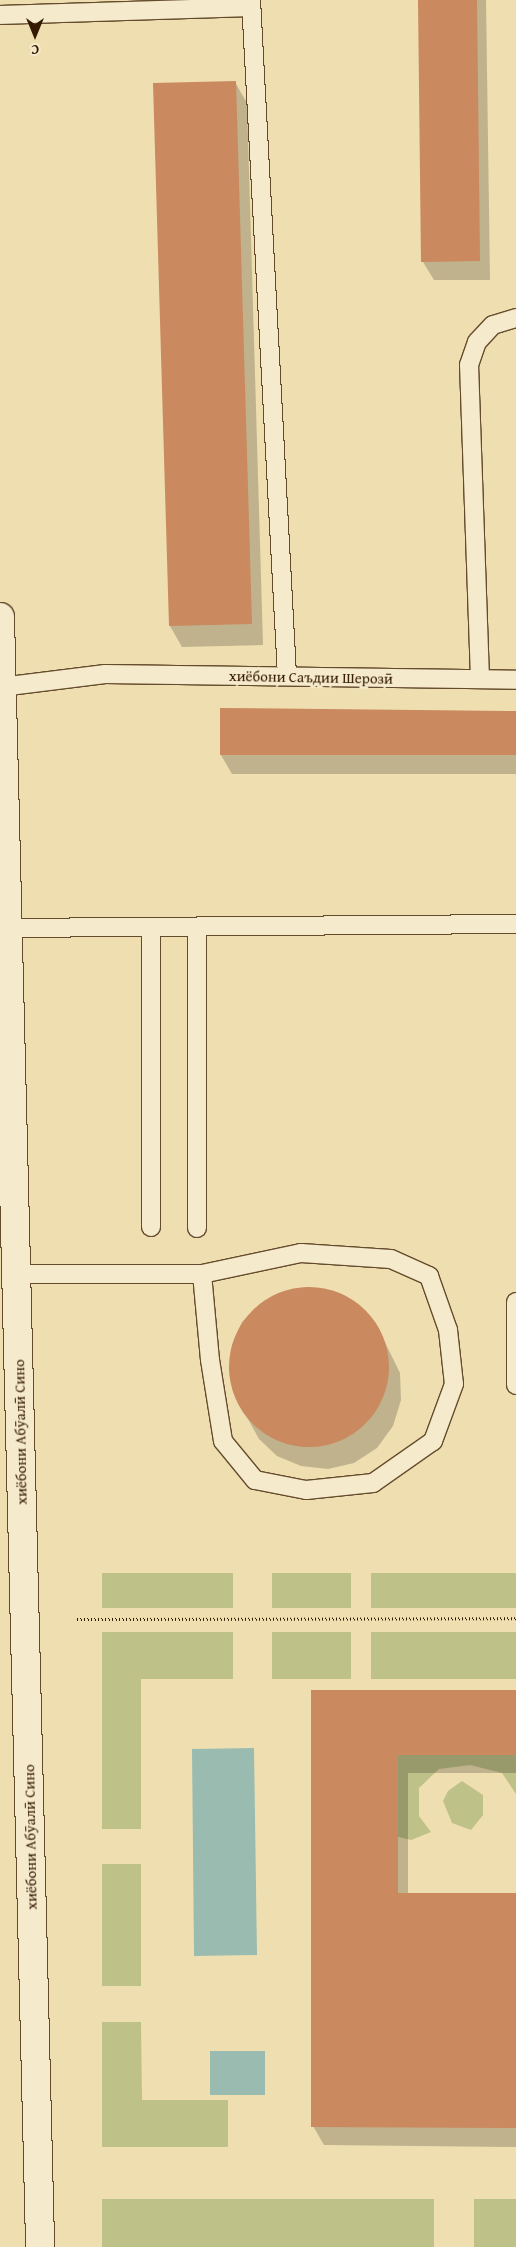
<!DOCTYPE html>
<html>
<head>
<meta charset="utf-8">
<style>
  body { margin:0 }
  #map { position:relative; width:516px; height:2247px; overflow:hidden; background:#efdfb0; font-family:"Gentium Book Plus",serif }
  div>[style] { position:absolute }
  .green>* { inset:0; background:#bec188 }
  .water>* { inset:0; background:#9abcb0 }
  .shadow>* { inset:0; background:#0003 }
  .building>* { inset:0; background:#ca895f }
  .round { border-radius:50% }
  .path>* { height:3px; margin-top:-1.5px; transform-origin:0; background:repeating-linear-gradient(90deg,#351a00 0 1px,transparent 0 3.5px) }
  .roads { filter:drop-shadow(1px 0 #644b2c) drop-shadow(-1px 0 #644b2c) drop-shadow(0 1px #644b2c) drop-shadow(0 -1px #644b2c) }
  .lane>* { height:18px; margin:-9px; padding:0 9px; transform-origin:9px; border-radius:9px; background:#f5eacc }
  .secondary>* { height:28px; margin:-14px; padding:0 14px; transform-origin:14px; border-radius:14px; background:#f5eacc }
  span { translate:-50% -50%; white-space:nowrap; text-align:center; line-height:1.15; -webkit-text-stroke:5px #f5eacc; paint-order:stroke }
  .street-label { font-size:15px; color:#351a00 }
  .north { position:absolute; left:10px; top:10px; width:50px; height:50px; -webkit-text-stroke:4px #f5eacc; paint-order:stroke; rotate:180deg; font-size:14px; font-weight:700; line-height:20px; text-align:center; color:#351a00 }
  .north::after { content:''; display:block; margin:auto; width:18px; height:22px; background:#351a00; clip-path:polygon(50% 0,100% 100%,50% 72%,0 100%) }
</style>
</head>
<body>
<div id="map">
  <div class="green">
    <i style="clip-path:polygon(102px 1573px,233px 1573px,233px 1608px,102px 1608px)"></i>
    <i style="clip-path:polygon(272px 1573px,351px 1573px,351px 1608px,272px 1608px)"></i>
    <i style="clip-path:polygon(371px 1573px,516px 1573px,516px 1608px,371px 1608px)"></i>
    <i style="clip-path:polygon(102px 1632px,233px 1632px,233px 1679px,141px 1679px,141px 1829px,102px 1829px)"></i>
    <i style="clip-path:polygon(272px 1632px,351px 1632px,351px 1679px,272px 1679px)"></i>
    <i style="clip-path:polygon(371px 1632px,516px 1632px,516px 1679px,371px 1679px)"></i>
    <i style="clip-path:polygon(395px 1753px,516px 1753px,516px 1794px,502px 1773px,470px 1765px,439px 1769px,419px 1788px,419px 1816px,431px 1832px,411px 1840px,395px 1836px)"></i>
    <i style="clip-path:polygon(462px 1781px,483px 1795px,483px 1815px,471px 1830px,452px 1823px,443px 1801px,448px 1791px)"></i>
    <i style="clip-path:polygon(102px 1864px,141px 1864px,141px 1986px,102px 1986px)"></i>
    <i style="clip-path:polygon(102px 2022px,141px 2022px,142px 2100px,228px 2100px,228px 2147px,102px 2147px)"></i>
    <i style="clip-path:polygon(102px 2199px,434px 2199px,434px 2247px,102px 2247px)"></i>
    <i style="clip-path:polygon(474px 2199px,516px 2199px,516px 2247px,474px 2247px)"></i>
  </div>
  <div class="water">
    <i style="clip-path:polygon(254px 1748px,257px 1955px,194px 1956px,192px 1749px)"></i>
    <i style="clip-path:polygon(210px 2051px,265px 2051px,265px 2095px,210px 2095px)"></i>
  </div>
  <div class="shadow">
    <i style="clip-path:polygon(420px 0,486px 0,490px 280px,434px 280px,423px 262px)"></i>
    <i style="clip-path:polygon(235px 82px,247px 103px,263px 645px,182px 647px,170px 626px)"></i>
    <i style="clip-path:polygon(221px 710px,516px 712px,516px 774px,232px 774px,221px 755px)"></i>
    <i style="clip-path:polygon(307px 1287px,334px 1291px,358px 1304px,376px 1324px,400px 1373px,401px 1400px,393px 1426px,377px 1448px,354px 1463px,328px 1469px,301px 1466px,277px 1456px,259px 1439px,234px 1394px,229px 1370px,232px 1345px,242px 1322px,260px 1304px,282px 1292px)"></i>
    <i style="clip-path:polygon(313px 1691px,516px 1691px,516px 1773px,408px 1773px,408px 1894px,516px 1894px,516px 2147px,324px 2145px,313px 2126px)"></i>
  </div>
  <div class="building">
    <i style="clip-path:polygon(418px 0,477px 0,480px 261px,421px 262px)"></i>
    <i style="clip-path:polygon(236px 81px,252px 624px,169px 626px,153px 83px)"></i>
    <i style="clip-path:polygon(220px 708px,516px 711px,516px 755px,220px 755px)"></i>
    <i class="round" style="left:229px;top:1287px;width:160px;height:160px"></i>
    <i style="clip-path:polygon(311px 1690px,516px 1690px,516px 1755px,398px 1755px,398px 1893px,516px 1893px,516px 2128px,311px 2127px)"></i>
  </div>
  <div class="path">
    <i style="left:77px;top:1619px;width:439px;rotate:-0.1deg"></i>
  </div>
  <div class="roads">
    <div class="lane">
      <i style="left:251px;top:0;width:677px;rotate:86.95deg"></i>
      <i style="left:0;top:15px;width:251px;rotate:-1.8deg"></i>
      <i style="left:480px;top:679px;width:314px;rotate:-92deg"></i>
      <i style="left:469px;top:365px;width:24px;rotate:-71deg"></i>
      <i style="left:477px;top:342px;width:23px;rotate:-47deg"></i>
      <i style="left:493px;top:325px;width:24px;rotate:-17deg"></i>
      <i style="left:1px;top:687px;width:105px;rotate:-7.1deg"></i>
      <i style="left:105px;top:674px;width:411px;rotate:0.8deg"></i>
      <i style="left:151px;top:927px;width:300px;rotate:90deg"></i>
      <i style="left:7px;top:928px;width:509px;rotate:-0.45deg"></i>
      <i style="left:197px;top:1228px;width:301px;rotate:-90deg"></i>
      <i style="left:16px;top:1274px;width:186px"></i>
      <i style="left:202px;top:1274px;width:101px;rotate:-12deg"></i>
      <i style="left:301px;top:1253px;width:90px;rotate:3.8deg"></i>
      <i style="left:391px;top:1259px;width:42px;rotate:24.1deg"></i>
      <i style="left:429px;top:1276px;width:57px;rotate:70.6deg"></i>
      <i style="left:448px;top:1330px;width:54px;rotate:83.7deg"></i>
      <i style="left:454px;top:1384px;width:61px;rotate:110.2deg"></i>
      <i style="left:433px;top:1441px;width:73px;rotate:145deg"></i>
      <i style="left:373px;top:1483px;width:67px;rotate:174deg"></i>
      <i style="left:306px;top:1490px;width:52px;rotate:-168.9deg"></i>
      <i style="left:255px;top:1480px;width:50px;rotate:-129.4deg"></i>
      <i style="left:223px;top:1441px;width:82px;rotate:-99.1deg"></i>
      <i style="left:210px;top:1360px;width:86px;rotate:-95.3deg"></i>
      <i style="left:516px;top:1302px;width:83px;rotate:90deg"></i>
    </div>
    <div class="secondary">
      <i style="left:0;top:617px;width:1630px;rotate:88.59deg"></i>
    </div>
  </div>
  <div class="street-label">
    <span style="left:311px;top:677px;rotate:1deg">хиёбони Саъдии Шерозӣ</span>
    <span style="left:20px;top:1432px;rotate:-91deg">хиёбони Абӯалӣ Сино</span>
    <span style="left:30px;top:1837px;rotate:-91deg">хиёбони Абӯалӣ Сино</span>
  </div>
  <div class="north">С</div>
</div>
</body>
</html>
